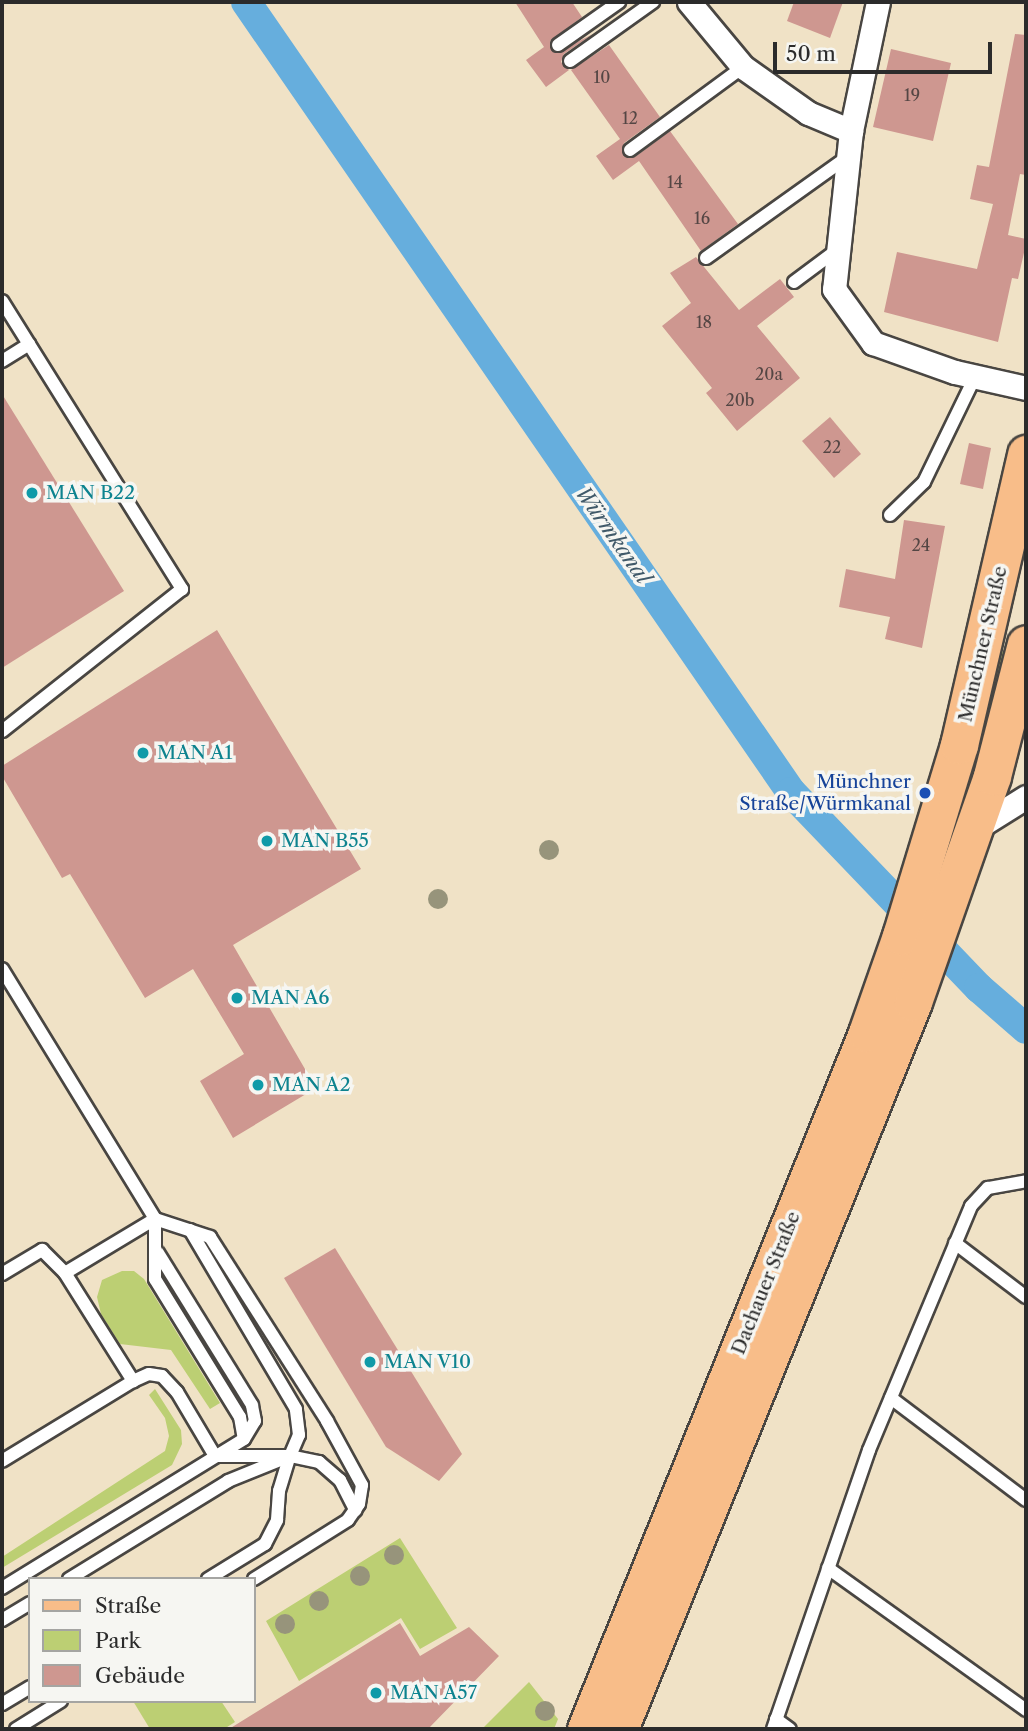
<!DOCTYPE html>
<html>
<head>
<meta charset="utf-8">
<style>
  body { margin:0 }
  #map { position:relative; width:1028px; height:1731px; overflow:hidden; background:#f0e2c6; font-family:"Libre Caslon Text",serif }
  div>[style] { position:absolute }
  .green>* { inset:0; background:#bccf73 }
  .canal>* { height:30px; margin:-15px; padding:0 15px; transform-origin:15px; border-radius:15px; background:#66aedd }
  .building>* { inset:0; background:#ce9790 }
  .roads { filter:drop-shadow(2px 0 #494642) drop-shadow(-2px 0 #494642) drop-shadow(0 2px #494642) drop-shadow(0 -2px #494642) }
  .lane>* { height:12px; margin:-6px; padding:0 6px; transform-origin:6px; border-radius:6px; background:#fff }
  .street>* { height:23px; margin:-11.5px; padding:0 11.5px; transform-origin:11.5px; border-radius:11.5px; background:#fff }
  .primary>* { height:37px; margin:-18.5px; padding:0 18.5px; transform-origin:18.5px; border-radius:18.5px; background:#f8bd89 }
  .trees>* { width:20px; height:20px; margin:-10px; border-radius:50%; background:#97947b }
  .dots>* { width:19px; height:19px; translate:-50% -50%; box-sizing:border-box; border:4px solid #f6f6f2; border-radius:50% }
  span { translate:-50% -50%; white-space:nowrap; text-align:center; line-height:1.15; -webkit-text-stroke:7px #f6f6f2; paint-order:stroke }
  .number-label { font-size:16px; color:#544644 }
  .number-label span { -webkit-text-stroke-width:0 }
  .culture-label { font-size:19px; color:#0d838f }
  .left { translate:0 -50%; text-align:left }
  .street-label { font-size:19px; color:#2b2b2b }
  .transit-label { font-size:19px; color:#164399 }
  .right { translate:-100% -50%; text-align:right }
  .water-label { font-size:21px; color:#405969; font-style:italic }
  .frame { position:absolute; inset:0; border:4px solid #2b2b2b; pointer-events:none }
  .legend { position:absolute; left:28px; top:1577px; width:228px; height:126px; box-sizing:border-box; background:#f6f6f2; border:2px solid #a5a5a2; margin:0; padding:9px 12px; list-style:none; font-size:21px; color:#2b2b2b }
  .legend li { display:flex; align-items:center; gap:14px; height:35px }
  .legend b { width:35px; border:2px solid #a5a5a2 }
  .scale { position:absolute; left:773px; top:42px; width:219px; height:32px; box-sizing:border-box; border:4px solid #2b2b2b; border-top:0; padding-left:9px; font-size:21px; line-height:24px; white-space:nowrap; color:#2b2b2b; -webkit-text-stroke:5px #f6f6f2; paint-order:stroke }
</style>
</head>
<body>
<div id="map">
  <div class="green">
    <i style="clip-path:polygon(1006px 651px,995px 701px,988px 693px,997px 653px)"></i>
    <i style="clip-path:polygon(122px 1271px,134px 1271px,144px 1279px,220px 1403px,210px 1409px,171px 1350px,120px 1344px,101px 1314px,97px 1297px,102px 1280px)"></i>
    <i style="clip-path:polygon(155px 1389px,181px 1430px,182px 1444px,172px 1465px,2px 1568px,2px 1557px,165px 1451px,169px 1436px,165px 1418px,149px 1395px)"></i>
    <i style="clip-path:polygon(400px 1538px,457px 1628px,420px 1649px,401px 1618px,299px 1681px,266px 1621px)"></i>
    <i style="clip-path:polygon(529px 1682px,558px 1719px,554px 1729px,482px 1729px)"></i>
    <i style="clip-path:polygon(133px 1701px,221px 1701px,235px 1722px,224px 1729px,150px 1729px)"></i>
  </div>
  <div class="canal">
    <i style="left:246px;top:2px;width:960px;rotate:55.4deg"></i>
    <i style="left:791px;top:792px;width:272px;rotate:46.2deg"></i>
    <i style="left:979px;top:988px;width:62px;rotate:41.1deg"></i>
  </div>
  <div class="building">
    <i style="clip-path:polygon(515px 2px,572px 2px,582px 17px,550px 41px,555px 53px,593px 34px,564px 54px,561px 62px,569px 70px,546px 87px,526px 60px,544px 47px)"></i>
    <i style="clip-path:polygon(794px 2px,843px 2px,830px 38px,787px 21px)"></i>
    <i style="clip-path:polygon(1015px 34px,1026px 35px,1026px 175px,1020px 174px,1008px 235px,1026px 239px,1026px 244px,1018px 279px,1012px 278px,998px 342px,884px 312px,897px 252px,977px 269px,993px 204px,970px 199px,977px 165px,989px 167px)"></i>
    <i style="clip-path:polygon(609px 45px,660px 117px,624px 143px,623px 155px,635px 157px,670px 131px,738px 224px,701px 251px,639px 161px,613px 180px,596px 156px,620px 139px,571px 70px)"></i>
    <i style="clip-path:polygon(891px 49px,951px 63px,933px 141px,873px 127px)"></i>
    <i style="clip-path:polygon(696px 257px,739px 310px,780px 279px,794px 297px,757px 326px,800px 378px,737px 431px,706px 393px,712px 388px,662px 326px,691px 303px,670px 273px)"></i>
    <i style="clip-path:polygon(2px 394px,124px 591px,2px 668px)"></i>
    <i style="clip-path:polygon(830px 417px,861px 454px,834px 478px,802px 441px)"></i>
    <i style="clip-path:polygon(969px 443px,991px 448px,983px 489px,960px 484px)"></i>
    <i style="clip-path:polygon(904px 520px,945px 526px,922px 648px,885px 639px,890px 617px,839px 607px,846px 569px,895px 579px)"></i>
    <i style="clip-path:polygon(217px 630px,361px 869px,233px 945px,316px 1088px,233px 1138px,200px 1081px,244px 1054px,193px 969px,145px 998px,70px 874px,62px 878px,2px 776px,2px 766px)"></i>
    <i style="clip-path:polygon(335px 1248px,462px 1454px,439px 1481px,386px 1447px,284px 1278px)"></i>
    <i style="clip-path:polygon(400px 1623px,420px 1656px,469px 1627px,499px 1656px,428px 1729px,229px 1729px)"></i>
  </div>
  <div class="roads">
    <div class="lane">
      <i style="left:558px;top:45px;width:75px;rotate:-35.2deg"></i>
      <i style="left:570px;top:61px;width:102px;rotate:-35.4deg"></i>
      <i style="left:630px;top:150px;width:140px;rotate:-36.3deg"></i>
      <i style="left:706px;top:258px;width:171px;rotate:-35.5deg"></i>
      <i style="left:794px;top:282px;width:54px;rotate:-36.7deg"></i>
      <i style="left:2px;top:301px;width:340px;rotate:58deg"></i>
      <i style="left:182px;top:589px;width:229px;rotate:141.7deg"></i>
      <i style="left:2px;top:361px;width:32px;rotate:-32deg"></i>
      <i style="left:890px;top:515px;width:47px;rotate:-44.1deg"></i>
      <i style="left:924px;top:482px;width:117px;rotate:-64.1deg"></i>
      <i style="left:2px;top:969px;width:293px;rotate:58.5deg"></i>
      <i style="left:155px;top:1219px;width:60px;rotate:90deg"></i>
      <i style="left:155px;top:1279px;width:162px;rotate:58.4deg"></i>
      <i style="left:240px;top:1417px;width:22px;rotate:80deg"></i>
      <i style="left:955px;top:1243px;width:89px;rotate:37.3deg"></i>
      <i style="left:65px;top:1273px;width:105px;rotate:-31deg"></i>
      <i style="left:155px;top:1219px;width:58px;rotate:18.1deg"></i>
      <i style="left:210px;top:1237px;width:218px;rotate:57.5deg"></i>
      <i style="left:327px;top:1421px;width:73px;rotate:61.3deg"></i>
      <i style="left:362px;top:1485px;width:19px;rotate:99deg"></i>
      <i style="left:359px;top:1504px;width:19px;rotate:125deg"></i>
      <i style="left:348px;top:1520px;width:111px;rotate:147.9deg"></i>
      <i style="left:2px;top:1274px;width:47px;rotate:-31deg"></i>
      <i style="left:42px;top:1250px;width:33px;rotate:45deg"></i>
      <i style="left:65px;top:1273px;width:128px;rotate:57.8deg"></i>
      <i style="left:133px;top:1381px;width:153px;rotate:148.6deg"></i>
      <i style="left:133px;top:1381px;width:17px;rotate:-24deg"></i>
      <i style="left:149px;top:1374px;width:13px;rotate:9deg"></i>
      <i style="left:162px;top:1376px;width:22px;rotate:47deg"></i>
      <i style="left:177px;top:1392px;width:74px;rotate:59.3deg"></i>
      <i style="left:215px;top:1456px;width:75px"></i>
      <i style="left:290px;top:1456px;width:30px;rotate:12deg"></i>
      <i style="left:319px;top:1462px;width:28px;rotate:41deg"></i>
      <i style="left:340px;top:1480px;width:34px;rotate:63deg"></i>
      <i style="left:891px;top:1398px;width:169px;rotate:37.1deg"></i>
      <i style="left:828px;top:1568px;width:244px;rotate:35.6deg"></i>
      <i style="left:69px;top:1579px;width:187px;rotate:-31.6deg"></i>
      <i style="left:228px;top:1481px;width:67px;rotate:-22deg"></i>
      <i style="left:290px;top:1456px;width:23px;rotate:-67deg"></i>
      <i style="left:299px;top:1435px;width:26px;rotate:-97deg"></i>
      <i style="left:296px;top:1409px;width:208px;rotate:-120.6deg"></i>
      <i style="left:208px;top:1579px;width:67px;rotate:-31.6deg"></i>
      <i style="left:265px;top:1544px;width:27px;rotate:-63deg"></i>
      <i style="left:277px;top:1520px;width:29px;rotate:-86deg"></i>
      <i style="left:279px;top:1491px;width:37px;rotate:-73deg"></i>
      <i style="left:2px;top:1588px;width:284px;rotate:-31.6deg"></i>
      <i style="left:244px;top:1439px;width:21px;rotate:-59deg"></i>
      <i style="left:255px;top:1421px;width:16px;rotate:-101deg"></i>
      <i style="left:252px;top:1405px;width:179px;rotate:-121.7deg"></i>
      <i style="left:2px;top:1620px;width:33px;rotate:-31deg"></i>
      <i style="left:2px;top:1704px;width:33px;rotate:-31deg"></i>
      <i style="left:776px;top:1719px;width:17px;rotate:36deg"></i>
      <i style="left:16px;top:1729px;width:53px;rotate:-31.9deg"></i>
      <i style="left:773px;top:1729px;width:295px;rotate:-71deg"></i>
      <i style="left:869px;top:1450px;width:264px;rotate:-67.3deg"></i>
      <i style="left:971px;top:1206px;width:25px;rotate:-47deg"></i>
      <i style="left:988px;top:1188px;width:39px;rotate:-10deg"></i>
    </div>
    <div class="street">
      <i style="left:689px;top:2px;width:85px;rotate:50.3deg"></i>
      <i style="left:743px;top:67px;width:80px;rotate:35.3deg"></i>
      <i style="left:808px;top:113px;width:47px;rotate:22.7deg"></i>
      <i style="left:851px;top:131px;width:132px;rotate:-78.2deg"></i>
      <i style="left:851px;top:131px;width:159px;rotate:96.1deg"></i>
      <i style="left:834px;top:289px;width:67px;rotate:54.2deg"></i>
      <i style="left:873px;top:343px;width:87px;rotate:19.5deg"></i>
      <i style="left:955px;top:372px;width:73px;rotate:12.7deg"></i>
      <i style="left:975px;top:829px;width:60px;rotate:-32.1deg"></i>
    </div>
    <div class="primary">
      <i style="left:586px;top:1729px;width:751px;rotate:-68.01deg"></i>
      <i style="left:867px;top:1033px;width:103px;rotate:-70.7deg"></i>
      <i style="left:901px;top:936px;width:200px;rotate:-73.1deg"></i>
      <i style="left:959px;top:745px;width:299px;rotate:-77deg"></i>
      <i style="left:619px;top:1729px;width:784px;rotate:-67.98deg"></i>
      <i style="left:913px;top:1002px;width:239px;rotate:-70.7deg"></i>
      <i style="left:992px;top:776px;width:136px;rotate:-75.6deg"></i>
    </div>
  </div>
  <div class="trees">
    <i style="left:549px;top:850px"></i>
    <i style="left:438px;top:899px"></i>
    <i style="left:394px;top:1555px"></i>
    <i style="left:360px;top:1576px"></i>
    <i style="left:319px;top:1601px"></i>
    <i style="left:285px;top:1624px"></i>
    <i style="left:545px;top:1711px"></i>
  </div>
  <div class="dots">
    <i style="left:32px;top:493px;background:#0f9aa8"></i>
    <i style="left:143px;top:753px;background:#0f9aa8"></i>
    <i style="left:925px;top:793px;background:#1a4fb4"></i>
    <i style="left:267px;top:841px;background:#0f9aa8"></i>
    <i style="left:237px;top:998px;background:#0f9aa8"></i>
    <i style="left:258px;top:1085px;background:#0f9aa8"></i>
    <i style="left:370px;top:1362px;background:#0f9aa8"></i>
    <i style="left:376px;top:1693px;background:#0f9aa8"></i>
  </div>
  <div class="number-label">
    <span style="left:602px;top:77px">10</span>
    <span style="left:912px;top:95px">19</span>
    <span style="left:630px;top:118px">12</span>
    <span style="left:675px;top:182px">14</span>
    <span style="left:702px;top:218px">16</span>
    <span style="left:704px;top:322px">18</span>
    <span style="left:769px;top:374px">20a</span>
    <span style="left:740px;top:400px">20b</span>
    <span style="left:832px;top:447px">22</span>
    <span style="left:921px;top:545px">24</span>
  </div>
  <div class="culture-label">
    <span class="left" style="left:46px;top:493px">MAN B22</span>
    <span class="left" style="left:157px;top:753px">MAN A1</span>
    <span class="left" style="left:281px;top:841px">MAN B55</span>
    <span class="left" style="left:251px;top:998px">MAN A6</span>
    <span class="left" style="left:272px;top:1085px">MAN A2</span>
    <span class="left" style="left:384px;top:1362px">MAN V10</span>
    <span class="left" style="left:390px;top:1693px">MAN A57</span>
  </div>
  <div class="street-label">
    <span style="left:983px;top:644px;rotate:-77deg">Münchner Straße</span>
    <span style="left:766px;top:1283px;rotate:-68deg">Dachauer Straße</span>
  </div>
  <div class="transit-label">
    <span class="right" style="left:911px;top:793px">Münchner<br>Straße/Würmkanal</span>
  </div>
  <div class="water-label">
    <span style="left:613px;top:535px;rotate:55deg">Würmkanal</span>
  </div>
  <div class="frame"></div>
  <ul class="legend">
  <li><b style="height:9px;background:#f8bd89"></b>Straße</li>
  <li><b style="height:19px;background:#bccf73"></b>Park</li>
  <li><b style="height:19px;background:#ce9790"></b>Gebäude</li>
  </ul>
  <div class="scale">50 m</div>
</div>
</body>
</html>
